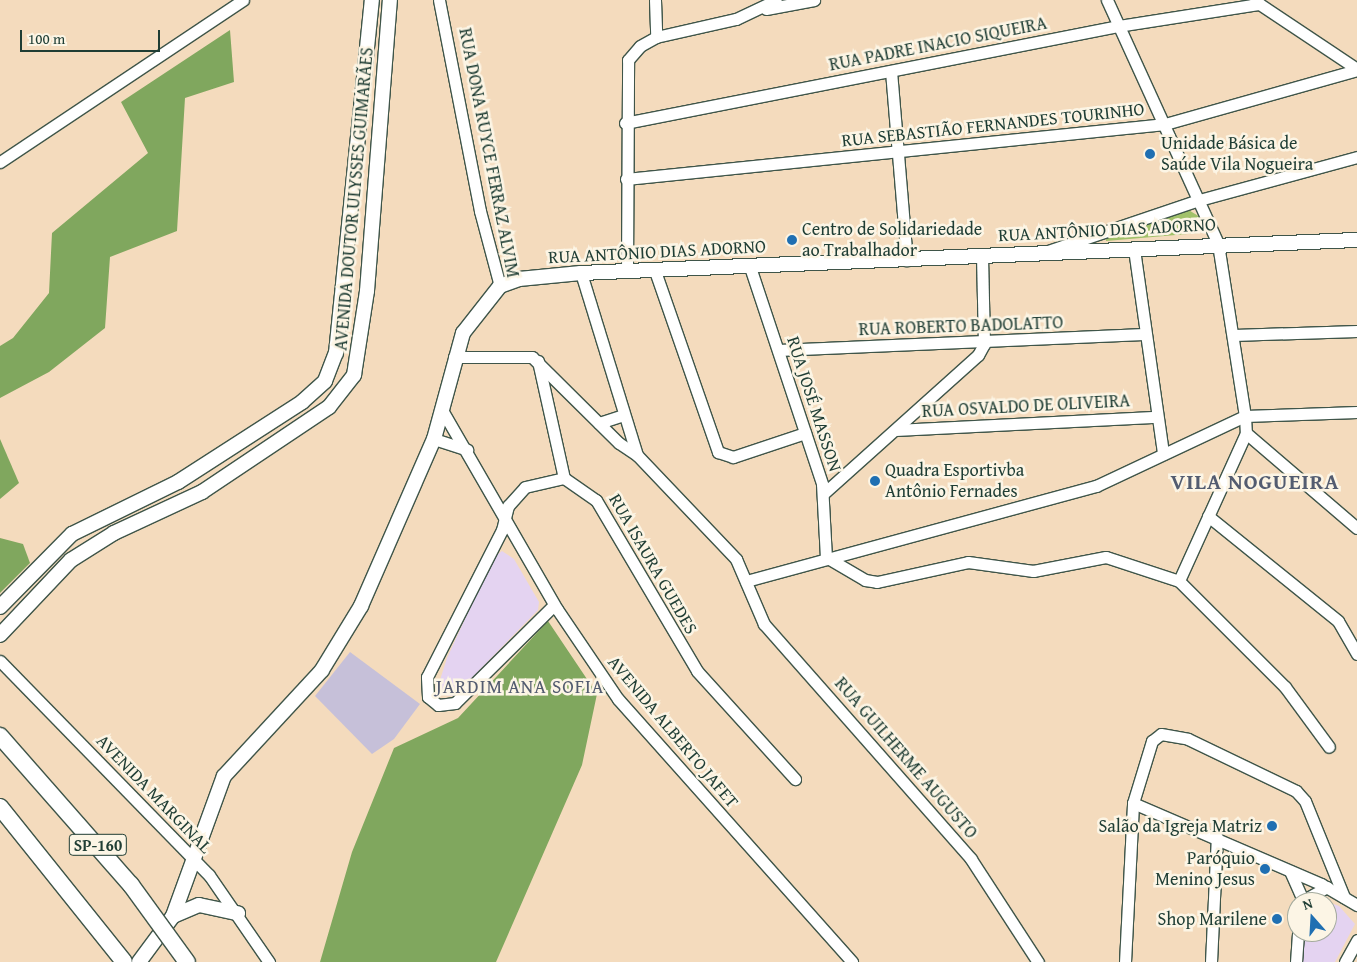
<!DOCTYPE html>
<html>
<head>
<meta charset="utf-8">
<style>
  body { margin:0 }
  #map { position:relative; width:1357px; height:962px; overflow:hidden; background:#f4dbbd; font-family:"Gentium Book Plus",serif }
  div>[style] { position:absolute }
  .built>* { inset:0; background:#e4d3f1 }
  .industrial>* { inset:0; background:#c6c0d9 }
  .green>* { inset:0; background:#a1c16a }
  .forest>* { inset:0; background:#80a75e }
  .roads { filter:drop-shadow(1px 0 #3f5549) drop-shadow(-1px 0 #3f5549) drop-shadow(0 1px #3f5549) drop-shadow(0 -1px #3f5549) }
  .minor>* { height:11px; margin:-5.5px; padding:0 5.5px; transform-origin:5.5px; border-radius:5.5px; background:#fff }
  .major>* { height:14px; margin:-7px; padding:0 7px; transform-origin:7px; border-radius:7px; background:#fff }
  .highway>* { height:16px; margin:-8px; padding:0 8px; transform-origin:8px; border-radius:8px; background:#fff }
  .bridges { filter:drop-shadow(1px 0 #3f5549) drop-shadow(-1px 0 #3f5549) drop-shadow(0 1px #3f5549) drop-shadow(0 -1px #3f5549) }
  .highway-bridge>* { height:16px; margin:-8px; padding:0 8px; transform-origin:8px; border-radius:8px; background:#fff }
  .dots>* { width:14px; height:14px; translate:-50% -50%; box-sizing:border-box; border:2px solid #fcf5e5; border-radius:50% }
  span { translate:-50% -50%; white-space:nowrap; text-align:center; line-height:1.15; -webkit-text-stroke:5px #fcf5e5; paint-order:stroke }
  .shield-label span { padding:1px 4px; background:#fcf5e5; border:1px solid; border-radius:4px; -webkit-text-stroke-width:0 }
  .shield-label { font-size:16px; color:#1f3d34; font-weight:700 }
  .street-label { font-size:18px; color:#1f3d34 }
  .poi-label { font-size:18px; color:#1f3d34 }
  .left { translate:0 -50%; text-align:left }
  .right { translate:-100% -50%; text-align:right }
  .neighbourhood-label { font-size:19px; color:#535c70; letter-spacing:1px }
  .district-label { font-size:22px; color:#535c70; font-weight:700; letter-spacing:1px }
  .north { position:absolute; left:1287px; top:892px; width:50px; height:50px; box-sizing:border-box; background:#fcf5e5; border:1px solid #a4ab9e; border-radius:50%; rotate:341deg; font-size:14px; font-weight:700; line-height:20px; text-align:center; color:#1f3d34 }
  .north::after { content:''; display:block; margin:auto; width:18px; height:22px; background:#1f6fb2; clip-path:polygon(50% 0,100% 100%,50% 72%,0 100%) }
  .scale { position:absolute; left:20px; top:30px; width:140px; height:22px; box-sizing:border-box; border:2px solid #1f3d34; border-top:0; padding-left:6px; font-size:15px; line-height:18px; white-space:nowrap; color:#1f3d34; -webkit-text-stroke:4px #fcf5e5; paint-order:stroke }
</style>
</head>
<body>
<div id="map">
  <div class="built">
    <i style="clip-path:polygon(502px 551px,514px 559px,539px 602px,538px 610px,454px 696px,444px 695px,439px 683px,447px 658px,493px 558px)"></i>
    <i style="clip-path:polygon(1320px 899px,1339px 906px,1355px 924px,1335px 962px,1303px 962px,1302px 932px,1327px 932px,1327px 902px,1314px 902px)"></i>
  </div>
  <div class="industrial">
    <i style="clip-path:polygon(350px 652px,420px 704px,394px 739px,372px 754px,315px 696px)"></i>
  </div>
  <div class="green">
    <i style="clip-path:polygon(1187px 209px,1200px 217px,1203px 229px,1199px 233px,1106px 241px,1106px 237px)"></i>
  </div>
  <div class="forest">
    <i style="clip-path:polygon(230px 30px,234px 82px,185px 98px,177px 231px,110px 257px,105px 328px,49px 372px,0 398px,0 346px,13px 338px,49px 293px,52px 233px,148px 153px,121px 102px)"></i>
    <i style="clip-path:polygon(0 439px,19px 483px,0 499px)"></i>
    <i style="clip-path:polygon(0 538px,23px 544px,30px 563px,0 593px)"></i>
    <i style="clip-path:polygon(548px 621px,597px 694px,582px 765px,496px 962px,320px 962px,352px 852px,394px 748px,458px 718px)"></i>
  </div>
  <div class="roads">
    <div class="minor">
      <i style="left:439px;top:0;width:215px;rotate:79deg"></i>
      <i style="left:480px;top:211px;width:78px;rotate:75.1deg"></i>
      <i style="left:655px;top:0;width:37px;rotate:88deg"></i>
      <i style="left:1107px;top:0;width:268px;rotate:65.5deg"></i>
      <i style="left:1218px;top:244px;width:174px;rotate:81.1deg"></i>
      <i style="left:1245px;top:416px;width:17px;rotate:87deg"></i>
      <i style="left:1246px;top:433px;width:162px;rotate:114.4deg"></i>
      <i style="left:1255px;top:1px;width:123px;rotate:33.7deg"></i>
      <i style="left:766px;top:9px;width:49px;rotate:-10.6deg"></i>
      <i style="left:891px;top:71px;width:190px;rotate:85.2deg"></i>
      <i style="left:625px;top:123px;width:502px;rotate:-11.13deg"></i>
      <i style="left:1118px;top:26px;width:143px;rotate:-8.9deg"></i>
      <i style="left:0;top:162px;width:292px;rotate:-33.7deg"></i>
      <i style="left:626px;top:179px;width:542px;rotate:-5.83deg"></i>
      <i style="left:1165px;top:124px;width:199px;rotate:-15.7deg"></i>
      <i style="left:1134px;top:249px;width:207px;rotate:81.9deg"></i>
      <i style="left:1048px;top:251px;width:159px;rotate:-18.7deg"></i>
      <i style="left:1199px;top:200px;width:164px;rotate:-15.2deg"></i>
      <i style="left:750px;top:267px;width:229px;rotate:71.6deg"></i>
      <i style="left:822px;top:484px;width:73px;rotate:86.9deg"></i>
      <i style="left:826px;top:557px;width:45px;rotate:30.5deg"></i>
      <i style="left:865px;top:580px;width:12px;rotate:9deg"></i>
      <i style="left:877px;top:582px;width:93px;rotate:-12.4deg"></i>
      <i style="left:968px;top:562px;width:66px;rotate:7.9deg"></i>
      <i style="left:1033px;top:571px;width:74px;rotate:-10.9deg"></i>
      <i style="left:1106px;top:557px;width:77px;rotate:18.2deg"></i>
      <i style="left:1179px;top:581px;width:150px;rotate:45deg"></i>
      <i style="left:1285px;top:687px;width:74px;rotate:53.7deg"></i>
      <i style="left:655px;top:271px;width:192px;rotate:70.8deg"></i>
      <i style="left:718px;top:452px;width:16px;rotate:18deg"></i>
      <i style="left:733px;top:457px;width:76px;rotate:-18.4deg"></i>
      <i style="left:627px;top:272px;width:212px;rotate:-89.7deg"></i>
      <i style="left:628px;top:60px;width:18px;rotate:-49deg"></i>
      <i style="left:640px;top:46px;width:18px;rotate:-29deg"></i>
      <i style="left:656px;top:37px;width:82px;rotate:-12.7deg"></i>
      <i style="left:736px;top:19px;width:44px;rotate:-25.4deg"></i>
      <i style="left:581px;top:273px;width:190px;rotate:72.9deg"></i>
      <i style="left:637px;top:455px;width:144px;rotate:46.4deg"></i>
      <i style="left:736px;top:559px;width:71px;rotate:66.7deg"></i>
      <i style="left:764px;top:624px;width:313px;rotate:48.6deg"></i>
      <i style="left:971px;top:859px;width:123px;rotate:57deg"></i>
      <i style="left:1234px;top:335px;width:123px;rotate:-1.9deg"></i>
      <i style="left:778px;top:350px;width:366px;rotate:-2.5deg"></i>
      <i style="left:454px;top:357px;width:78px"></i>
      <i style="left:532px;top:357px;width:122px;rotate:44.7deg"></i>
      <i style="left:619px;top:443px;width:22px;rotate:34deg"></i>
      <i style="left:538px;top:361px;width:120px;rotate:77.5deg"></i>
      <i style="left:442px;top:410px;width:230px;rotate:60deg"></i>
      <i style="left:557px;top:609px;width:109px;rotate:55.9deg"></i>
      <i style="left:618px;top:699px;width:352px;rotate:48.3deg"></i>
      <i style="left:599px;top:423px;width:25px;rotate:-18deg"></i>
      <i style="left:896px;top:430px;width:261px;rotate:-2.9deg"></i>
      <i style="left:1246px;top:433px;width:146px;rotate:40.6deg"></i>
      <i style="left:434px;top:439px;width:35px;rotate:18deg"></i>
      <i style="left:823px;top:494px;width:208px;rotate:-41.9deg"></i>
      <i style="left:978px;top:355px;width:13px;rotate:-61deg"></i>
      <i style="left:984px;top:344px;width:89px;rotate:-91.3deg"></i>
      <i style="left:1208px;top:516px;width:167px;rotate:38.9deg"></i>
      <i style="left:1338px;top:621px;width:38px;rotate:60deg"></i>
      <i style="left:746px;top:581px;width:363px;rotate:-15.2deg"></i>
      <i style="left:1096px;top:486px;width:165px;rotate:-25.2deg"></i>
      <i style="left:1245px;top:416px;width:112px;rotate:-2deg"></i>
      <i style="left:554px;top:605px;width:139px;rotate:135.3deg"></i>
      <i style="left:455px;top:703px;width:17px;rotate:173deg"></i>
      <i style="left:438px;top:705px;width:13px;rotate:-141deg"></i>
      <i style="left:428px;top:697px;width:20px;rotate:-93deg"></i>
      <i style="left:427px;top:677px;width:165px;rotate:-63deg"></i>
      <i style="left:502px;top:530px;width:25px;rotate:-76deg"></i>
      <i style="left:508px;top:506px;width:25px;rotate:-48deg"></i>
      <i style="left:525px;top:487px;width:40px;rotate:-13deg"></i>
      <i style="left:564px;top:478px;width:39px;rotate:35deg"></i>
      <i style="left:596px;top:500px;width:199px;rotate:59.4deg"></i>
      <i style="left:697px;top:671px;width:146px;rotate:47.8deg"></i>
      <i style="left:0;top:661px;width:299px;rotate:45.7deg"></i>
      <i style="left:209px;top:875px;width:106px;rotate:55.4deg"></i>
      <i style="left:1133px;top:803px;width:205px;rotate:23.3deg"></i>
      <i style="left:1321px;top:884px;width:42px;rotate:30.3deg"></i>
      <i style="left:1290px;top:871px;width:30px;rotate:66deg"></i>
      <i style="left:1300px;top:902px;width:31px;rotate:-29deg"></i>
      <i style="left:1125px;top:962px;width:159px;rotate:-87.1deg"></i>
      <i style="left:1133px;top:803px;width:65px;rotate:-73deg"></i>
      <i style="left:1152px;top:741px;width:11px;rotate:-38deg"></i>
      <i style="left:1161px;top:734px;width:27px;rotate:10deg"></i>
      <i style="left:1188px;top:739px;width:120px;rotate:25.7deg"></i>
      <i style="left:1296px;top:791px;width:13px;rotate:48deg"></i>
      <i style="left:1305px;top:801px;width:104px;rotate:67.9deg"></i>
      <i style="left:1211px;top:962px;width:125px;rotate:-87.3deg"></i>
      <i style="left:1296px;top:962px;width:30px;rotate:-86deg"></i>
      <i style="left:1345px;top:962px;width:25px;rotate:-61deg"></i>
    </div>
    <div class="major">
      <i style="left:0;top:607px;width:103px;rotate:-45.4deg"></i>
      <i style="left:72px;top:534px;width:118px;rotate:-26.1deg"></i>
      <i style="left:178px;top:482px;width:148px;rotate:-32.8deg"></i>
      <i style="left:302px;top:402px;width:31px;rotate:-42deg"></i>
      <i style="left:325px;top:381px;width:30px;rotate:-69deg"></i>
      <i style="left:336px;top:353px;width:355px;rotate:-84.2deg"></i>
      <i style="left:0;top:635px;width:103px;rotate:-46.6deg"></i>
      <i style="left:71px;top:560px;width:51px;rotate:-32.1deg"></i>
      <i style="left:114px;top:533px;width:97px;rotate:-25deg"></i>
      <i style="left:202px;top:492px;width:153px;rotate:-33.8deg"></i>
      <i style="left:329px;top:407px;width:41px;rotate:-52deg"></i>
      <i style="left:354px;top:375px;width:85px;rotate:-81.2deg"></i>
      <i style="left:367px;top:291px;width:292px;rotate:-85.5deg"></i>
      <i style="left:173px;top:916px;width:28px;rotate:-23deg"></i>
      <i style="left:199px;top:905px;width:40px;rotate:12deg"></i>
      <i style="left:139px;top:962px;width:57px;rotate:-53.5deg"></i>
      <i style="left:173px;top:916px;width:149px;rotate:-70deg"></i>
      <i style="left:224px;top:776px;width:144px;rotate:-47.2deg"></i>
      <i style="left:322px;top:670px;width:75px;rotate:-58.6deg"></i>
      <i style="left:361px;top:606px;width:182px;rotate:-66.4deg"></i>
      <i style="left:434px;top:439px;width:110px;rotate:-74.7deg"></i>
      <i style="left:463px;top:333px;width:60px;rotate:-51.8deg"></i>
      <i style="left:500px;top:286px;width:20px;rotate:-20deg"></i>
      <i style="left:519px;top:279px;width:62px;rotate:-5.5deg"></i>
      <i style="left:581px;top:273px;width:777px;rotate:-2.44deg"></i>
    </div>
    <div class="highway">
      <i style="left:0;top:807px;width:198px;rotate:51.3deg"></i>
    </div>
  </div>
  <div class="bridges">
    <div class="highway-bridge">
      <i style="left:0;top:736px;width:198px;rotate:48.7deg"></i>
      <i style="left:131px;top:885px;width:95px;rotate:54deg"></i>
    </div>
  </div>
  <div class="dots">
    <i style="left:1150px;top:154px;background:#1f6fb2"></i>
    <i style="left:792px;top:240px;background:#1f6fb2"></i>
    <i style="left:875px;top:481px;background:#1f6fb2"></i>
    <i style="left:1272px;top:826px;background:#1f6fb2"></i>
    <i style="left:1265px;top:869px;background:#1f6fb2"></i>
    <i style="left:1277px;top:919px;background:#1f6fb2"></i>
  </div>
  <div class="shield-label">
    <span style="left:98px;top:845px">SP-160</span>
  </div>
  <div class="street-label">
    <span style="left:938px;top:44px;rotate:-11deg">RUA PADRE INACIO SIQUEIRA</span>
    <span style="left:993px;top:125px;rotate:-6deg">RUA SEBASTIÃO FERNANDES TOURINHO</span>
    <span style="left:489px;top:153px;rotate:79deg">RUA DONA RUYCE FERRAZ ALVIM</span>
    <span style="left:354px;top:199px;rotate:-85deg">AVENIDA DOUTOR ULYSSES GUIMARÃES</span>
    <span style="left:1107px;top:230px;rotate:-3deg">RUA ANTÔNIO DIAS ADORNO</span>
    <span style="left:657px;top:252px;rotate:-3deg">RUA ANTÔNIO DIAS ADORNO</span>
    <span style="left:961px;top:326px;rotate:-2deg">RUA ROBERTO BADOLATTO</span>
    <span style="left:814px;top:404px;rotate:72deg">RUA JOSÉ MASSON</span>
    <span style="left:1026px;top:406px;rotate:-3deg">RUA OSVALDO DE OLIVEIRA</span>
    <span style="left:653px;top:564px;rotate:60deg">RUA ISAURA GUEDES</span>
    <span style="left:673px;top:732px;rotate:50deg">AVENIDA ALBERTO JAFET</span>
    <span style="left:906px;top:758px;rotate:49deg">RUA GUILHERME AUGUSTO</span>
    <span style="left:154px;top:794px;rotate:46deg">AVENIDA MARGINAL</span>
  </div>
  <div class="poi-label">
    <span class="left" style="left:1161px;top:154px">Unidade Básica de<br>Saúde Vila Nogueira</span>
    <span class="left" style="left:802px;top:240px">Centro de Solidariedade<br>ao Trabalhador</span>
    <span class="left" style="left:885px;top:481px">Quadra Esportivba<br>Antônio Fernades</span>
    <span class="right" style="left:1262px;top:826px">Salão da Igreja Matriz</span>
    <span class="right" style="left:1255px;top:869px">Paróquio<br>Menino Jesus</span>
    <span class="right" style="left:1267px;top:919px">Shop Marilene</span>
  </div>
  <div class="neighbourhood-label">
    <span style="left:520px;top:687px">JARDIM ANA SOFIA</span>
  </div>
  <div class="district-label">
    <span style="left:1255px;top:482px">VILA NOGUEIRA</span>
  </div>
  <div class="north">N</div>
  <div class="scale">100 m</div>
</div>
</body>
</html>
